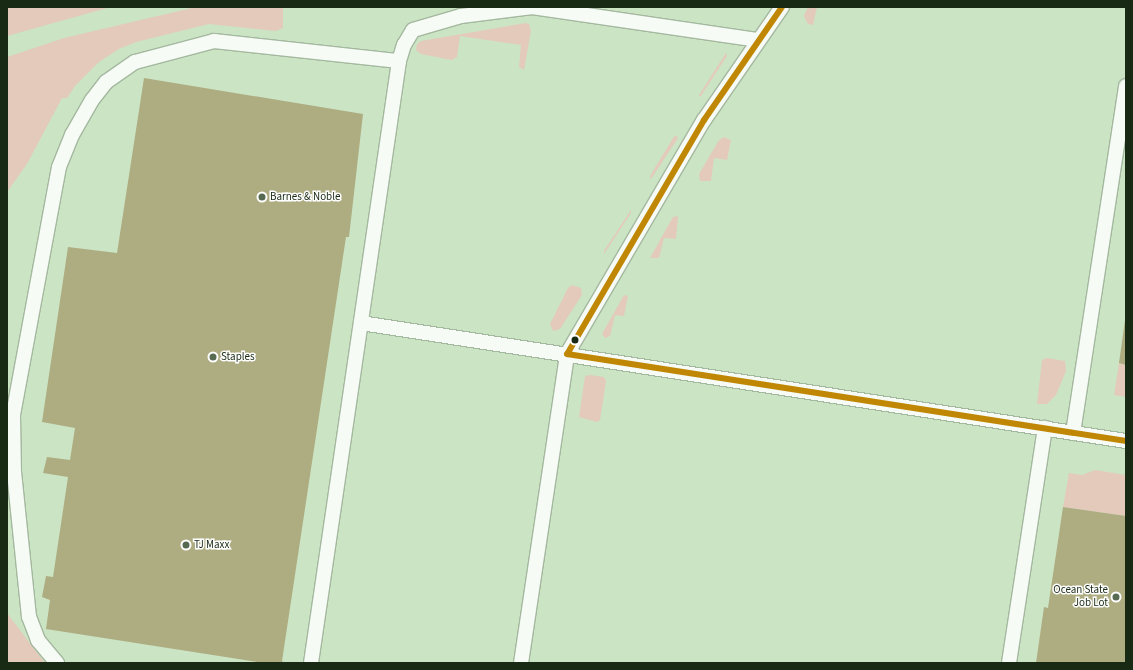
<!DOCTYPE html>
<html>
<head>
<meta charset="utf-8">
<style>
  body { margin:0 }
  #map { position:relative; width:1133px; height:670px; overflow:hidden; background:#cbe4c4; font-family:"Source Sans 3",sans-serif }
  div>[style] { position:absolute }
  .green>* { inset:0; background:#e4cabb }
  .building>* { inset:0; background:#aead82 }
  .roads { filter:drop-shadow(1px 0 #a4b89f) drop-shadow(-1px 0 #a4b89f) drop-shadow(0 1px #a4b89f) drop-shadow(0 -1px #a4b89f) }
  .service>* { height:14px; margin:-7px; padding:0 7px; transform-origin:7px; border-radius:7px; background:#f7fbf6 }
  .bus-1>* { height:6px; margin:-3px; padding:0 3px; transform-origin:3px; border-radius:3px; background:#c08705 }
  .dots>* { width:11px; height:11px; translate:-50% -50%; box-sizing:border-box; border:2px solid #fff; border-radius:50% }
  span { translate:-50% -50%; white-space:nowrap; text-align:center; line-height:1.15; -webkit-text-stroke:3px #fff; paint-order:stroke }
  .poi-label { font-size:11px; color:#192a14 }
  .left { translate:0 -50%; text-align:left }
  .right { translate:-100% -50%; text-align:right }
  .frame { position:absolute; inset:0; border:8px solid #192a14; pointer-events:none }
</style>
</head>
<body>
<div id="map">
  <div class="green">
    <i style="clip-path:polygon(7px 7px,111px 7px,7px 36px)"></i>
    <i style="clip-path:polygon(196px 7px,283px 7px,283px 28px,276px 31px,209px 24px,136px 42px,119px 49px,99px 62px,75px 86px,67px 98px,62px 98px,27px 164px,7px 192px,7px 57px,64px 38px)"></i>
    <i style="clip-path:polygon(808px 7px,817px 7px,813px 25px,808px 24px,804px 16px)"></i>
    <i style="clip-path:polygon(526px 23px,529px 24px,531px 31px,524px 70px,519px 67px,521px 45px,460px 36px,457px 57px,452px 60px,421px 54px,416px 50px,417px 44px,421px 41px)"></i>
    <i style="clip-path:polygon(726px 53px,727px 56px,700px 97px,699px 95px)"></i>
    <i style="clip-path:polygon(675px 135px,678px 138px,651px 179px,650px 176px)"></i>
    <i style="clip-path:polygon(724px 137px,731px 140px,727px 160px,714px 158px,711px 181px,700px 181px,699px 174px,719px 140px)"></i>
    <i style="clip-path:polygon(631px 210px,631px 213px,604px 254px,604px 251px)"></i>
    <i style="clip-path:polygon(678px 216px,676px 239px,664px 238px,659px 258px,650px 258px,673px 217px)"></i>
    <i style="clip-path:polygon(572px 285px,581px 288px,582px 295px,560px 329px,553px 331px,550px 324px,568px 288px)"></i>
    <i style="clip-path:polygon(624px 295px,628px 296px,624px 316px,615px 315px,610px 336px,605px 338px,602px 334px)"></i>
    <i style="clip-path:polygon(1047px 358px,1065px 361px,1066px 371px,1056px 395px,1047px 404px,1037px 404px,1042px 360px)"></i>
    <i style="clip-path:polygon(1119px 363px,1126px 365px,1126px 397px,1114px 395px)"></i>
    <i style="clip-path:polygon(590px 375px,604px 377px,606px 381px,600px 420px,597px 422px,579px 417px,585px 376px)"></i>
    <i style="clip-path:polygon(1095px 470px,1126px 475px,1126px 516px,1063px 507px,1069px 473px,1082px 475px)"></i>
    <i style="clip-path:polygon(7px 613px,45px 663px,7px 663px)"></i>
  </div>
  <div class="building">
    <i style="clip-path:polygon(144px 78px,363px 114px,349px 237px,346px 237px,282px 661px,284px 663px,264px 663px,46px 629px,50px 600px,42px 597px,46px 576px,53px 577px,68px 477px,43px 473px,47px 457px,70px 460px,75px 428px,42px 422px,68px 247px,117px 253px)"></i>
    <i style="clip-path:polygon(1125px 320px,1126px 320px,1126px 365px,1119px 363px)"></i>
    <i style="clip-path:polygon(1063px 507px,1126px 516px,1126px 663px,1036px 663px,1044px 607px,1048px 608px)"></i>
  </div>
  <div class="roads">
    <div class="service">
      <i style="left:361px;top:323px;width:774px;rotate:8.77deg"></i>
      <i style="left:1073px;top:433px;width:351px;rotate:-81.3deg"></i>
      <i style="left:57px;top:663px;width:30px;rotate:-130deg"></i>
      <i style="left:38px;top:640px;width:25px;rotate:-111deg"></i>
      <i style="left:29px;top:617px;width:145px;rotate:-95.9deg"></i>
      <i style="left:14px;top:473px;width:58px;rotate:-91deg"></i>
      <i style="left:13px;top:415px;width:252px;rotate:-79.5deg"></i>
      <i style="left:59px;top:167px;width:35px;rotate:-68deg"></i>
      <i style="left:72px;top:135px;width:40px;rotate:-60.3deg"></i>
      <i style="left:92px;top:100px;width:23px;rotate:-52deg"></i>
      <i style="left:106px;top:82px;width:35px;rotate:-35deg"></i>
      <i style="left:135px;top:62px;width:82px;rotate:-14.9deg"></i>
      <i style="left:214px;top:41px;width:186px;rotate:6.2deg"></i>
      <i style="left:311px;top:663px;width:608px;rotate:-81.68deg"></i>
      <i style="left:399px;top:61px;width:17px;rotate:-73deg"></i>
      <i style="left:404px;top:45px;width:17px;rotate:-59deg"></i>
      <i style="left:413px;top:30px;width:50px;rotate:-16.3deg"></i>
      <i style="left:461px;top:16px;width:72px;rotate:-7.2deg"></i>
      <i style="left:532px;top:7px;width:229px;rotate:8.3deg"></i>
      <i style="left:521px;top:663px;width:312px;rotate:-81.5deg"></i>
      <i style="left:567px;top:354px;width:271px;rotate:-59.7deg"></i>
      <i style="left:704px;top:120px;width:137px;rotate:-55.4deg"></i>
      <i style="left:1009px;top:663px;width:238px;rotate:-81.3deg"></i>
    </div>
  </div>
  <div class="bus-1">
    <i style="left:782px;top:7px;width:137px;rotate:124.6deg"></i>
    <i style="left:704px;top:120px;width:271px;rotate:120.3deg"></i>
    <i style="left:567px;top:354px;width:566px;rotate:8.85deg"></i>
  </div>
  <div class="dots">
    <i style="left:262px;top:197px;background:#576b52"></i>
    <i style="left:575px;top:340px;background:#192a14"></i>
    <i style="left:213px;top:357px;background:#576b52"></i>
    <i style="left:186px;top:545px;background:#576b52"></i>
    <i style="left:1116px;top:597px;background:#576b52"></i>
  </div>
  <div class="poi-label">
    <span class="left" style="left:270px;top:197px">Barnes &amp; Noble</span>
    <span class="left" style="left:221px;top:357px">Staples</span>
    <span class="left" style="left:194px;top:545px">TJ Maxx</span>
    <span class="right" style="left:1108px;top:597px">Ocean State<br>Job Lot</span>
  </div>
  <div class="frame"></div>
</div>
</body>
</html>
